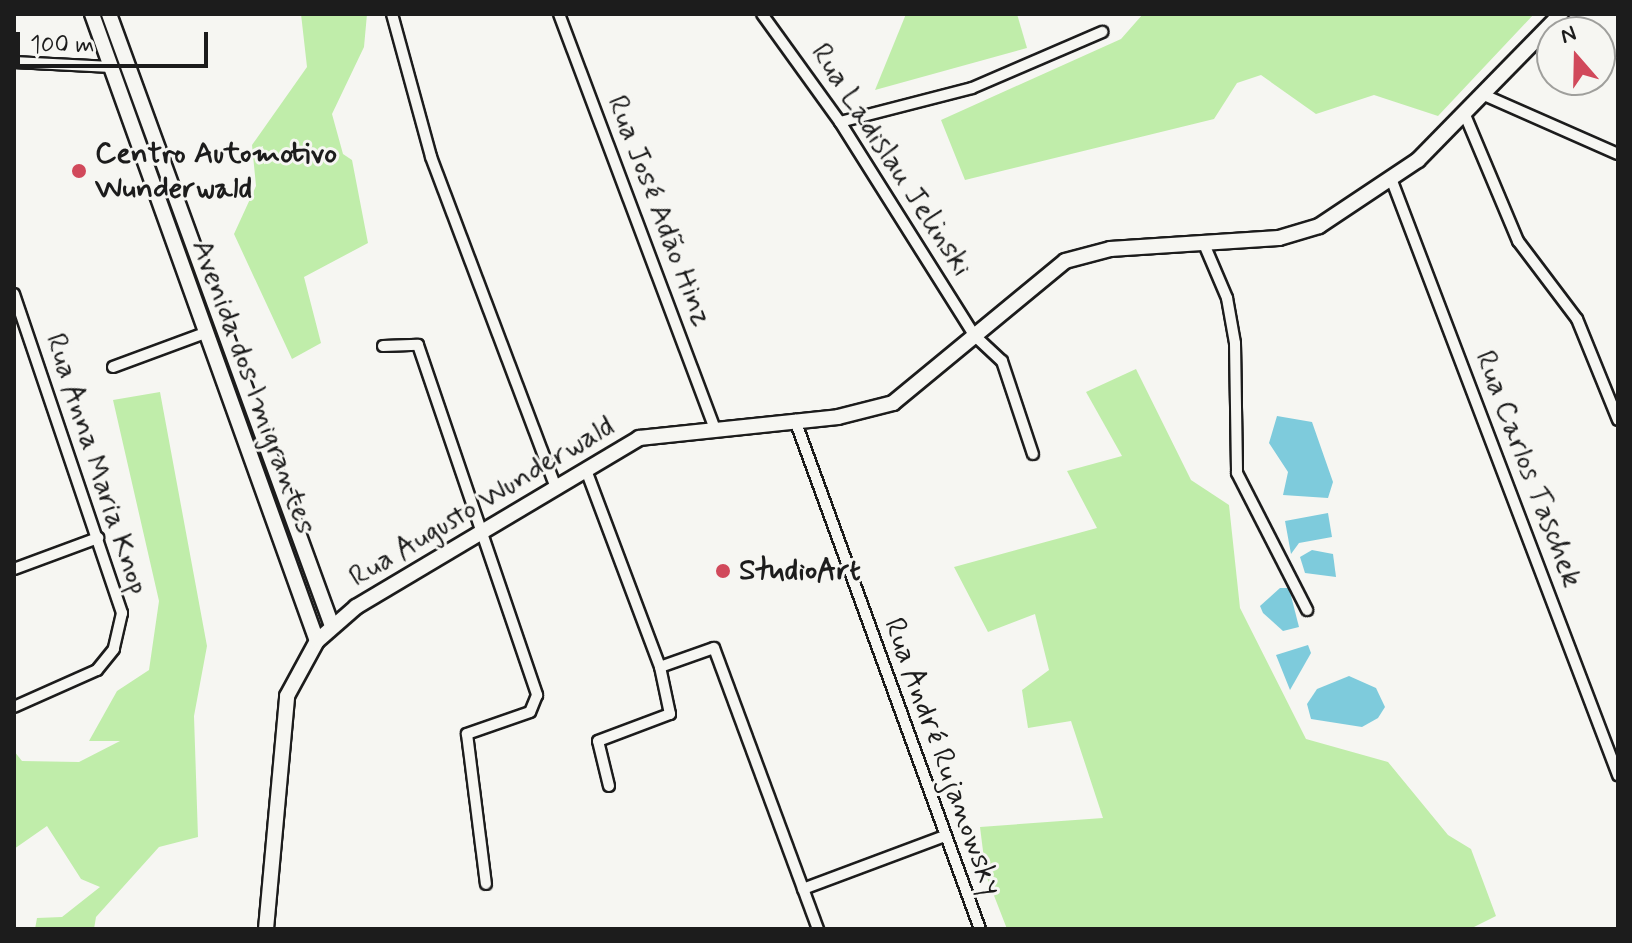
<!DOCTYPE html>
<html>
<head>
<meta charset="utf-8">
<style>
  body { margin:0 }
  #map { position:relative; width:1632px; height:943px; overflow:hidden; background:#f6f6f2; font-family:Mynerve,sans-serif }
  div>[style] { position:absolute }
  .green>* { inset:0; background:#c0edaa }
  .water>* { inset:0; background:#7ecbdc }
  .roads { filter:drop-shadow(2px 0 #1c1c1c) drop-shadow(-2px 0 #1c1c1c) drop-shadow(0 2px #1c1c1c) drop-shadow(0 -2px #1c1c1c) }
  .minor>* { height:10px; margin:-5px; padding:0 5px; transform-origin:5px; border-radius:5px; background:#f6f6f2 }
  .secondary>* { height:14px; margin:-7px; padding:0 7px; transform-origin:7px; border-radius:7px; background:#f6f6f2 }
  .dots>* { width:22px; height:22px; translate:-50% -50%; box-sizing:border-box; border:4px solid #f6f6f2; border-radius:50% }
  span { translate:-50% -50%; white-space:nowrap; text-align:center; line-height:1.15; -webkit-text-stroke:6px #f6f6f2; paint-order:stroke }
  .poi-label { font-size:30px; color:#1c1c1c; font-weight:700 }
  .left { translate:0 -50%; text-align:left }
  .street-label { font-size:30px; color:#1c1c1c }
  .frame { position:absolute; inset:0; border:16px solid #1c1c1c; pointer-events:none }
  .north { position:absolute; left:1536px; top:16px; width:80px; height:80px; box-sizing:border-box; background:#f6f6f2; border:2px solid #9f9f9c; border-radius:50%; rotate:340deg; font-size:22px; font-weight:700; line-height:32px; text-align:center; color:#1c1c1c }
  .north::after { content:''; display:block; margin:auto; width:28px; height:36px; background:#d1495b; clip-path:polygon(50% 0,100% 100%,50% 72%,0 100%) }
  .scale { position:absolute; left:16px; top:32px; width:192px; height:36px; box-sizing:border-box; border:4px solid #1c1c1c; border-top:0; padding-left:10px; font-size:24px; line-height:28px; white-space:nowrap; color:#1c1c1c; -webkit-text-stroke:6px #f6f6f2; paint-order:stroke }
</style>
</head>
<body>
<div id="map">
  <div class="green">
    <i style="clip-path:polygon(301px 14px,367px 14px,364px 47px,332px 114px,343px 154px,352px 160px,368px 243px,304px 277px,321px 343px,292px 359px,234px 234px,256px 186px,252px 145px,307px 67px)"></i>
    <i style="clip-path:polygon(906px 14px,1017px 14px,1027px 48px,875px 90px)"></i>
    <i style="clip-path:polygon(1143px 14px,1534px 14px,1438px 116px,1374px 95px,1316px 114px,1261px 75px,1237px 83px,1214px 119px,965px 180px,941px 120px,1121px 39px)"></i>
    <i style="clip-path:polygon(1136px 369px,1191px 480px,1229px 505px,1240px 608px,1306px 739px,1388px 762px,1448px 835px,1471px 849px,1496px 916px,1470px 929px,1007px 929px,986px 875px,980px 827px,1103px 818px,1071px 721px,1028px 728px,1022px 690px,1049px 670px,1035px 614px,988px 632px,954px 567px,1097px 528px,1067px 471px,1122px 456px,1086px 392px)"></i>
    <i style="clip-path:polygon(160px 392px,207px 646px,194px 716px,198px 837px,159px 847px,96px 917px,94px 929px,35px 929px,37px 918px,62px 917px,100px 887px,81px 879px,47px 826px,14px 849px,14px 751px,22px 761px,79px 762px,120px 741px,89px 741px,117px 691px,149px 670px,159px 601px,113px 400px)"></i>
  </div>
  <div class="water">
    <i style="clip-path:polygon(1277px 416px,1312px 422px,1333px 482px,1328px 498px,1283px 495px,1288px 472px,1269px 443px)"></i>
    <i style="clip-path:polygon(1328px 513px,1332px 537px,1299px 543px,1291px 554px,1285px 521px)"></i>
    <i style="clip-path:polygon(1312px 550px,1333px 554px,1336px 577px,1305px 573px,1300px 557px)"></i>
    <i style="clip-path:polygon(1280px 588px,1289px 588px,1299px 627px,1283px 631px,1263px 613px,1260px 606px)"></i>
    <i style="clip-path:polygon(1308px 645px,1311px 653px,1290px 690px,1276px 655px)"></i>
    <i style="clip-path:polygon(1349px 676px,1376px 688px,1385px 707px,1378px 718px,1362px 727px,1311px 719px,1307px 704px,1317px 689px)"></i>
  </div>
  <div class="roads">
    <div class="minor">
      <i style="left:392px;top:14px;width:148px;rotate:74.7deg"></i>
      <i style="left:431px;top:157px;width:353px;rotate:69.3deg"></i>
      <i style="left:559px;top:14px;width:440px;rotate:69.4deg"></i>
      <i style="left:762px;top:14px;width:133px;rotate:54.2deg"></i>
      <i style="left:840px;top:122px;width:253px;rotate:57.8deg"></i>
      <i style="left:975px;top:336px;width:37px;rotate:43deg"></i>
      <i style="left:1002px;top:361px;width:98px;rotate:71.6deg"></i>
      <i style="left:14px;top:62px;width:97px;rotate:3deg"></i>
      <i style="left:1484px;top:95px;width:146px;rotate:23.8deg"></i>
      <i style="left:1465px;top:115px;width:137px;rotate:67.2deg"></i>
      <i style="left:1518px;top:241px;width:98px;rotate:52.9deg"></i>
      <i style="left:1577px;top:319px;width:109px;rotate:67.9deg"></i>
      <i style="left:840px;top:122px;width:136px;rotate:-14.4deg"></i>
      <i style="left:972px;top:88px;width:142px;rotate:-23.3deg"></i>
      <i style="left:1392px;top:181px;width:636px;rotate:69.17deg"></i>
      <i style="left:1204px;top:244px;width:59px;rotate:66.9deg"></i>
      <i style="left:1227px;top:298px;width:46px;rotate:79.9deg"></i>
      <i style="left:1235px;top:343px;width:130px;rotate:89.1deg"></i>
      <i style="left:1237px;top:473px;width:154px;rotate:62.9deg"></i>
      <i style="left:14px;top:294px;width:337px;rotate:71.3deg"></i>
      <i style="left:122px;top:613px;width:37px;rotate:103deg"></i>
      <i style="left:114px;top:649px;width:27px;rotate:129deg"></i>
      <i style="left:97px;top:670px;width:91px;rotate:156deg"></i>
      <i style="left:383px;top:346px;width:35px;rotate:-2deg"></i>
      <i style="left:418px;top:345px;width:370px;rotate:71.2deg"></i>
      <i style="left:537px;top:695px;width:18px;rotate:112deg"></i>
      <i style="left:530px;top:712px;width:67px;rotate:160.8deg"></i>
      <i style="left:467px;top:734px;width:151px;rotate:82.8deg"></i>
      <i style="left:113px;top:367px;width:98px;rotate:-20.3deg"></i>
      <i style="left:795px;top:420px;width:542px;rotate:70.03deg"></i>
      <i style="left:586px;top:470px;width:210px;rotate:69.4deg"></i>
      <i style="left:660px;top:667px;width:57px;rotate:-19.4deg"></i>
      <i style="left:714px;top:648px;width:300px;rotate:69.7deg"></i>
      <i style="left:14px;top:569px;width:90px;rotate:-20.3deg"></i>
      <i style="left:609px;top:786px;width:46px;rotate:-103.7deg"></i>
      <i style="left:598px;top:741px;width:77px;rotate:-20.6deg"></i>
      <i style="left:670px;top:714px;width:48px;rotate:-102deg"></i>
      <i style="left:803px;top:889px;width:152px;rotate:-20.5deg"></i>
    </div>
    <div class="secondary">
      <i style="left:92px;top:14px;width:666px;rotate:70.26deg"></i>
      <i style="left:109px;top:14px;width:651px;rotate:69.98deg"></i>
      <i style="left:266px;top:929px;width:234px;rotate:-84.8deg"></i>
      <i style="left:287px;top:696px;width:63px;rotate:-61.4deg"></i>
      <i style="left:317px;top:641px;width:52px;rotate:-41.1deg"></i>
      <i style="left:356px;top:607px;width:330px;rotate:-30.8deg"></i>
      <i style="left:639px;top:438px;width:200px;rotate:-6deg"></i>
      <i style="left:838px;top:417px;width:57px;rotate:-14.3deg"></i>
      <i style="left:893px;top:403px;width:223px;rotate:-39.5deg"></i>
      <i style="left:1065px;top:261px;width:47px;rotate:-14.9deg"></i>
      <i style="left:1110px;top:249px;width:169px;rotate:-3.7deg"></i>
      <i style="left:1279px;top:238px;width:42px;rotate:-16.7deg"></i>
      <i style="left:1319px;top:226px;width:119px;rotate:-33.7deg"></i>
      <i style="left:1418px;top:160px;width:204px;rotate:-45.6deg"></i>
    </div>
  </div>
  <div class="dots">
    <i style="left:79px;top:171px;background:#d1495b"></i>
    <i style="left:723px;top:571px;background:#d1495b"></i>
  </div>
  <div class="poi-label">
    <span class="left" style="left:95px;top:171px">Centro Automotivo<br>Wunderwald</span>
    <span class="left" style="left:739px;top:571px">StudioArt</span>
  </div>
  <div class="street-label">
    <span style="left:891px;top:160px;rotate:57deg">Rua Ladislau Jelinski</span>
    <span style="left:659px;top:211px;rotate:69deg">Rua José Adão Hinz</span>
    <span style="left:253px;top:387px;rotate:70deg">Avenida dos Imigrantes</span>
    <span style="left:96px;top:464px;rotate:72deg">Rua Anna Maria Knop</span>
    <span style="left:1528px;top:469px;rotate:69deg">Rua Carlos Taschek</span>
    <span style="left:482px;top:502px;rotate:-31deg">Rua Augusto Wunderwald</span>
    <span style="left:942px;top:757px;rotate:70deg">Rua André Rujanowsky</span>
  </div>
  <div class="frame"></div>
  <div class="north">N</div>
  <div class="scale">100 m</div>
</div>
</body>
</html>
